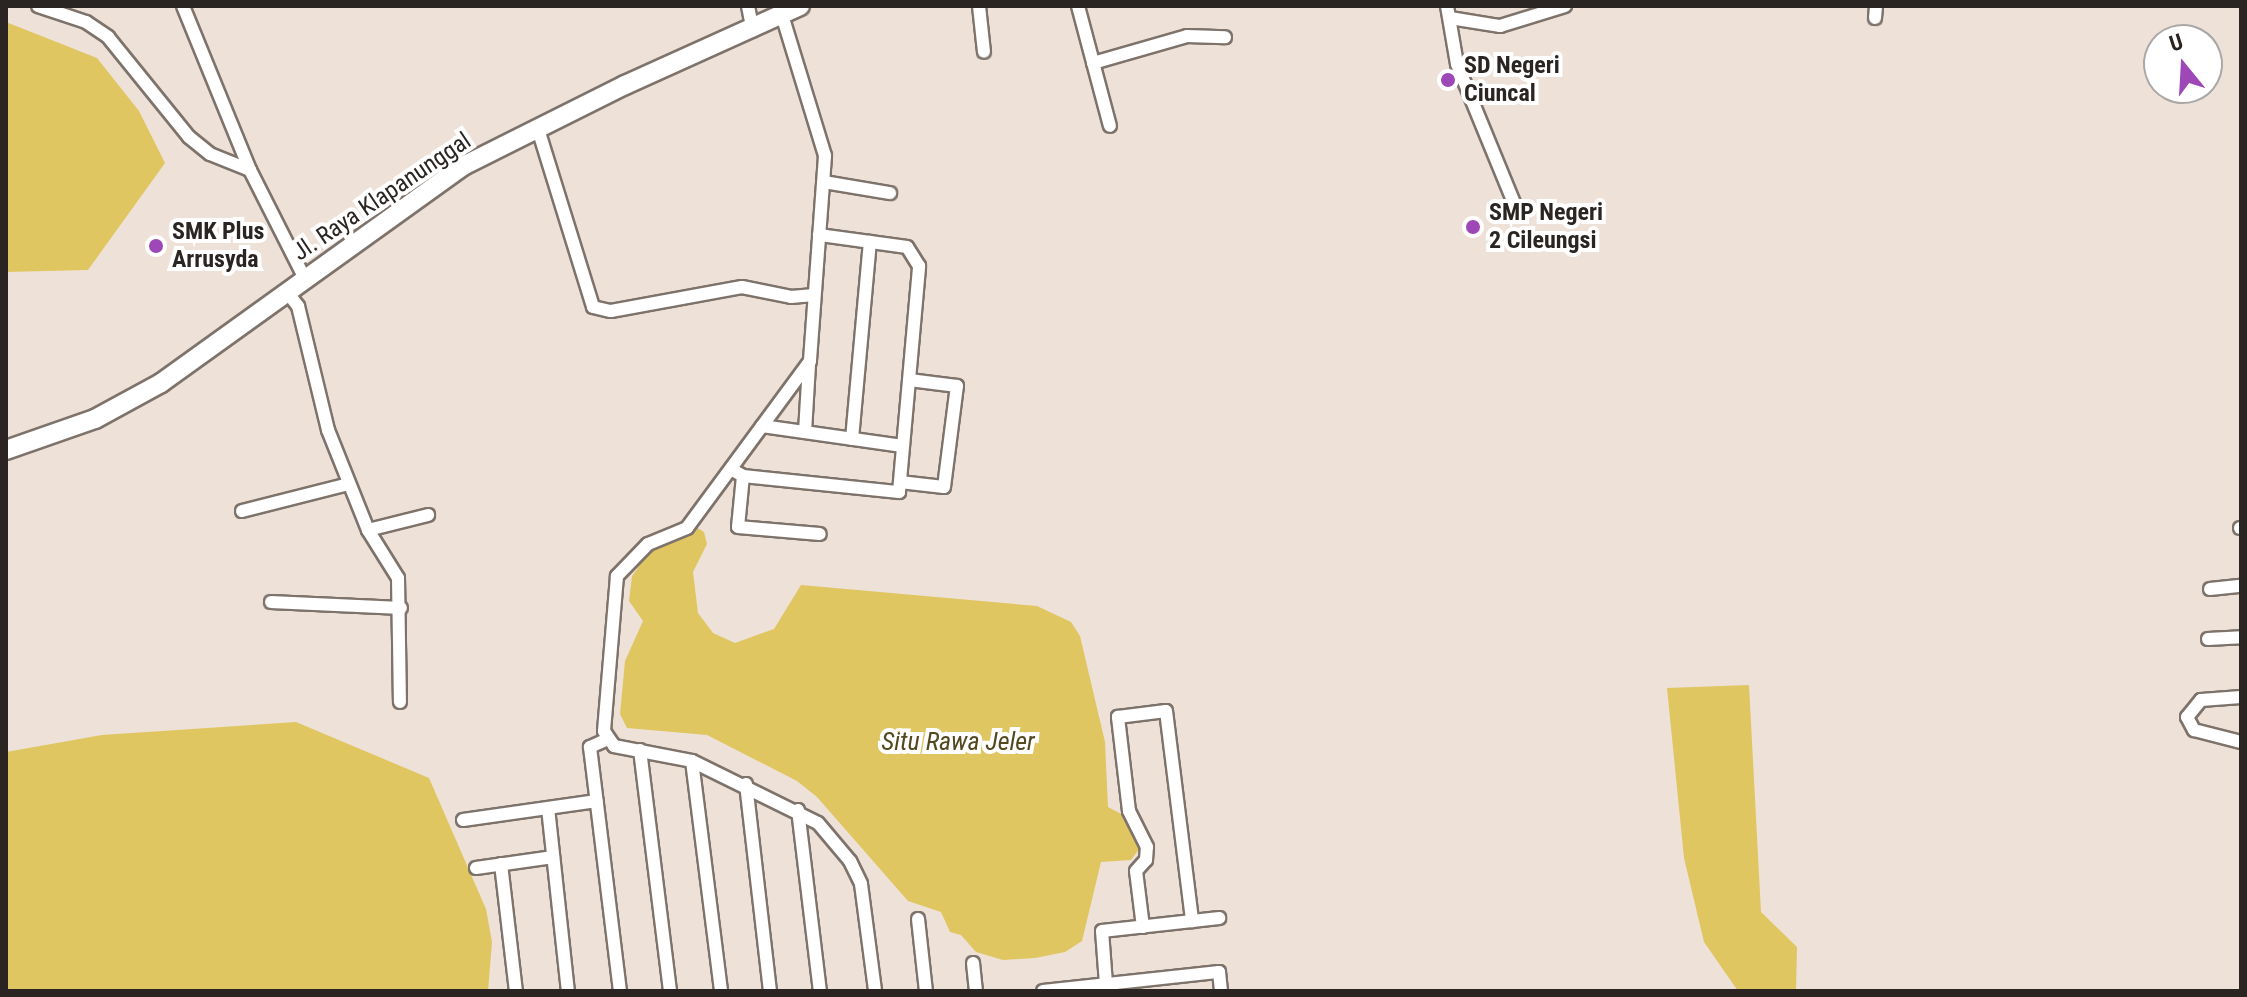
<!DOCTYPE html>
<html>
<head>
<meta charset="utf-8">
<style>
  body { margin:0 }
  #map { position:relative; width:2247px; height:997px; overflow:hidden; background:#eee1d8; font-family:"Roboto Condensed",sans-serif }
  div>[style] { position:absolute }
  .water>* { inset:0; background:#e0c661 }
  .roads { filter:drop-shadow(2px 0 #7e736b) drop-shadow(-2px 0 #7e736b) drop-shadow(0 2px #7e736b) drop-shadow(0 -2px #7e736b) }
  .street>* { height:12px; margin:-6px; padding:0 6px; transform-origin:6px; border-radius:6px; background:#fff }
  .secondary>* { height:18px; margin:-9px; padding:0 9px; transform-origin:9px; border-radius:9px; background:#fff }
  .dots>* { width:22px; height:22px; translate:-50% -50%; box-sizing:border-box; border:4px solid #fff; border-radius:50% }
  span { translate:-50% -50%; white-space:nowrap; text-align:center; line-height:1.15; -webkit-text-stroke:8px #fff; paint-order:stroke }
  .poi-label { font-size:24px; color:#2a2522; font-weight:700 }
  .left { translate:0 -50%; text-align:left }
  .street-label { font-size:24px; color:#2a2522 }
  .water-label { font-size:26px; color:#53481e; font-style:italic }
  .frame { position:absolute; inset:0; border:8px solid #2a2522; pointer-events:none }
  .north { position:absolute; left:2143px; top:24px; width:80px; height:80px; box-sizing:border-box; background:#fff; border:2px solid #aaa8a7; border-radius:50%; rotate:342deg; font-size:22px; font-weight:700; line-height:32px; text-align:center; color:#2a2522 }
  .north::after { content:''; display:block; margin:auto; width:28px; height:36px; background:#9d48b6; clip-path:polygon(50% 0,100% 100%,50% 72%,0 100%) }
</style>
</head>
<body>
<div id="map">
  <div class="water">
    <i style="clip-path:polygon(6px 22px,97px 58px,139px 111px,165px 163px,88px 270px,6px 272px)"></i>
    <i style="clip-path:polygon(696px 527px,704px 532px,707px 544px,693px 572px,698px 613px,713px 633px,735px 643px,774px 629px,801px 585px,1037px 606px,1071px 622px,1080px 636px,1105px 742px,1108px 807px,1131px 819px,1140px 839px,1140px 848px,1131px 860px,1101px 862px,1082px 941px,1065px 952px,1035px 958px,1003px 960px,976px 952px,961px 935px,950px 932px,941px 912px,908px 901px,817px 797px,797px 781px,707px 735px,627px 728px,620px 714px,625px 661px,643px 621px,629px 601px,632px 576px,650px 551px)"></i>
    <i style="clip-path:polygon(1749px 685px,1761px 912px,1797px 947px,1796px 991px,1738px 991px,1704px 942px,1684px 858px,1667px 688px)"></i>
    <i style="clip-path:polygon(296px 722px,429px 778px,486px 909px,492px 942px,488px 991px,6px 991px,6px 752px,102px 735px)"></i>
  </div>
  <div class="roads">
    <div class="street">
      <i style="left:38px;top:6px;width:51px;rotate:18.4deg"></i>
      <i style="left:86px;top:22px;width:27px;rotate:34deg"></i>
      <i style="left:108px;top:37px;width:129px;rotate:51deg"></i>
      <i style="left:189px;top:137px;width:27px;rotate:39deg"></i>
      <i style="left:210px;top:154px;width:43px;rotate:21.8deg"></i>
      <i style="left:183px;top:6px;width:177px;rotate:67.8deg"></i>
      <i style="left:250px;top:170px;width:122px;rotate:63.2deg"></i>
      <i style="left:748px;top:6px;width:25px;rotate:79deg"></i>
      <i style="left:979px;top:6px;width:46px;rotate:83.8deg"></i>
      <i style="left:1078px;top:6px;width:124px;rotate:75.1deg"></i>
      <i style="left:1447px;top:6px;width:59px;rotate:80.2deg"></i>
      <i style="left:1457px;top:64px;width:156px;rotate:67.7deg"></i>
      <i style="left:782px;top:15px;width:147px;rotate:73deg"></i>
      <i style="left:825px;top:156px;width:206px;rotate:94.2deg"></i>
      <i style="left:810px;top:361px;width:207px;rotate:126.4deg"></i>
      <i style="left:687px;top:528px;width:42px;rotate:157.7deg"></i>
      <i style="left:648px;top:544px;width:45px;rotate:134.1deg"></i>
      <i style="left:617px;top:576px;width:156px;rotate:94.8deg"></i>
      <i style="left:604px;top:731px;width:18px;rotate:56deg"></i>
      <i style="left:614px;top:746px;width:79px;rotate:10.9deg"></i>
      <i style="left:692px;top:761px;width:140px;rotate:26.2deg"></i>
      <i style="left:818px;top:823px;width:50px;rotate:49.9deg"></i>
      <i style="left:850px;top:861px;width:25px;rotate:64deg"></i>
      <i style="left:861px;top:884px;width:108px;rotate:82.5deg"></i>
      <i style="left:1450px;top:18px;width:51px;rotate:9.1deg"></i>
      <i style="left:1500px;top:26px;width:68px;rotate:-17.1deg"></i>
      <i style="left:1875px;top:18px;width:12px;rotate:-85deg"></i>
      <i style="left:1093px;top:63px;width:98px;rotate:-16deg"></i>
      <i style="left:1187px;top:36px;width:38px;rotate:2deg"></i>
      <i style="left:538px;top:129px;width:186px;rotate:72.8deg"></i>
      <i style="left:593px;top:307px;width:18px;rotate:13deg"></i>
      <i style="left:611px;top:311px;width:133px;rotate:-10.4deg"></i>
      <i style="left:742px;top:287px;width:50px;rotate:11.5deg"></i>
      <i style="left:791px;top:297px;width:23px;rotate:-5deg"></i>
      <i style="left:824px;top:182px;width:67px;rotate:9.5deg"></i>
      <i style="left:287px;top:292px;width:18px;rotate:52deg"></i>
      <i style="left:298px;top:306px;width:128px;rotate:76.4deg"></i>
      <i style="left:328px;top:430px;width:108px;rotate:68.2deg"></i>
      <i style="left:368px;top:530px;width:57px;rotate:58deg"></i>
      <i style="left:398px;top:578px;width:124px;rotate:89.1deg"></i>
      <i style="left:762px;top:426px;width:142px;rotate:8.1deg"></i>
      <i style="left:805px;top:432px;width:68px;rotate:-86.6deg"></i>
      <i style="left:852px;top:439px;width:198px;rotate:-84.8deg"></i>
      <i style="left:731px;top:469px;width:14px;rotate:30deg"></i>
      <i style="left:743px;top:476px;width:157px;rotate:5.9deg"></i>
      <i style="left:899px;top:492px;width:227px;rotate:-84.9deg"></i>
      <i style="left:919px;top:266px;width:22px;rotate:-122deg"></i>
      <i style="left:907px;top:247px;width:89px;rotate:-172.2deg"></i>
      <i style="left:743px;top:476px;width:51px;rotate:95.6deg"></i>
      <i style="left:738px;top:527px;width:82px;rotate:4.9deg"></i>
      <i style="left:900px;top:482px;width:44px;rotate:6.5deg"></i>
      <i style="left:944px;top:487px;width:102px;rotate:-82.7deg"></i>
      <i style="left:957px;top:386px;width:48px;rotate:-172.9deg"></i>
      <i style="left:242px;top:511px;width:110px;rotate:-14.2deg"></i>
      <i style="left:2240px;top:528px;width:1px"></i>
      <i style="left:368px;top:530px;width:62px;rotate:-14deg"></i>
      <i style="left:2210px;top:589px;width:31px;rotate:-6deg"></i>
      <i style="left:271px;top:602px;width:130px;rotate:2.6deg"></i>
      <i style="left:2208px;top:639px;width:33px;rotate:-3deg"></i>
      <i style="left:2241px;top:697px;width:40px;rotate:175.7deg"></i>
      <i style="left:2201px;top:700px;width:22px;rotate:129deg"></i>
      <i style="left:2187px;top:717px;width:15px;rotate:62deg"></i>
      <i style="left:2194px;top:730px;width:49px;rotate:14.3deg"></i>
      <i style="left:608px;top:739px;width:20px;rotate:156deg"></i>
      <i style="left:590px;top:747px;width:246px;rotate:83deg"></i>
      <i style="left:640px;top:750px;width:243px;rotate:82.9deg"></i>
      <i style="left:692px;top:761px;width:232px;rotate:82.8deg"></i>
      <i style="left:746px;top:784px;width:208px;rotate:83.4deg"></i>
      <i style="left:548px;top:808px;width:184px;rotate:83.8deg"></i>
      <i style="left:798px;top:810px;width:182px;rotate:83.1deg"></i>
      <i style="left:463px;top:820px;width:135px;rotate:-8.1deg"></i>
      <i style="left:501px;top:864px;width:128px;rotate:83.3deg"></i>
      <i style="left:476px;top:868px;width:78px;rotate:-8.1deg"></i>
      <i style="left:918px;top:919px;width:72px;rotate:83.7deg"></i>
      <i style="left:1143px;top:927px;width:56px;rotate:-97.1deg"></i>
      <i style="left:1136px;top:871px;width:15px;rotate:-48deg"></i>
      <i style="left:1146px;top:860px;width:13px;rotate:-86deg"></i>
      <i style="left:1147px;top:847px;width:40px;rotate:-116.6deg"></i>
      <i style="left:1129px;top:811px;width:95px;rotate:-96.7deg"></i>
      <i style="left:1118px;top:717px;width:48px;rotate:-7.1deg"></i>
      <i style="left:1166px;top:711px;width:212px;rotate:82.9deg"></i>
      <i style="left:973px;top:963px;width:28px;rotate:84deg"></i>
      <i style="left:1106px;top:984px;width:53px;rotate:-94.3deg"></i>
      <i style="left:1102px;top:931px;width:118px;rotate:-6.3deg"></i>
      <i style="left:1043px;top:991px;width:177px;rotate:-6.2deg"></i>
      <i style="left:1219px;top:972px;width:19px;rotate:84deg"></i>
    </div>
    <div class="secondary">
      <i style="left:6px;top:450px;width:94px;rotate:-19.2deg"></i>
      <i style="left:95px;top:419px;width:75px;rotate:-28.6deg"></i>
      <i style="left:161px;top:383px;width:372px;rotate:-35.7deg"></i>
      <i style="left:463px;top:166px;width:181px;rotate:-26.6deg"></i>
      <i style="left:625px;top:85px;width:192px;rotate:-24.3deg"></i>
    </div>
  </div>
  <div class="dots">
    <i style="left:1448px;top:80px;background:#9d48b6"></i>
    <i style="left:1473px;top:227px;background:#9d48b6"></i>
    <i style="left:156px;top:246px;background:#9d48b6"></i>
  </div>
  <div class="poi-label">
    <span class="left" style="left:1464px;top:80px">SD Negeri<br>Ciuncal</span>
    <span class="left" style="left:1489px;top:227px">SMP Negeri<br>2 Cileungsi</span>
    <span class="left" style="left:172px;top:246px">SMK Plus<br>Arrusyda</span>
  </div>
  <div class="street-label">
    <span style="left:382px;top:197px;rotate:-34deg">Jl. Raya Klapanunggal</span>
  </div>
  <div class="water-label">
    <span style="left:958px;top:742px">Situ Rawa Jeler</span>
  </div>
  <div class="frame"></div>
  <div class="north">U</div>
</div>
</body>
</html>
